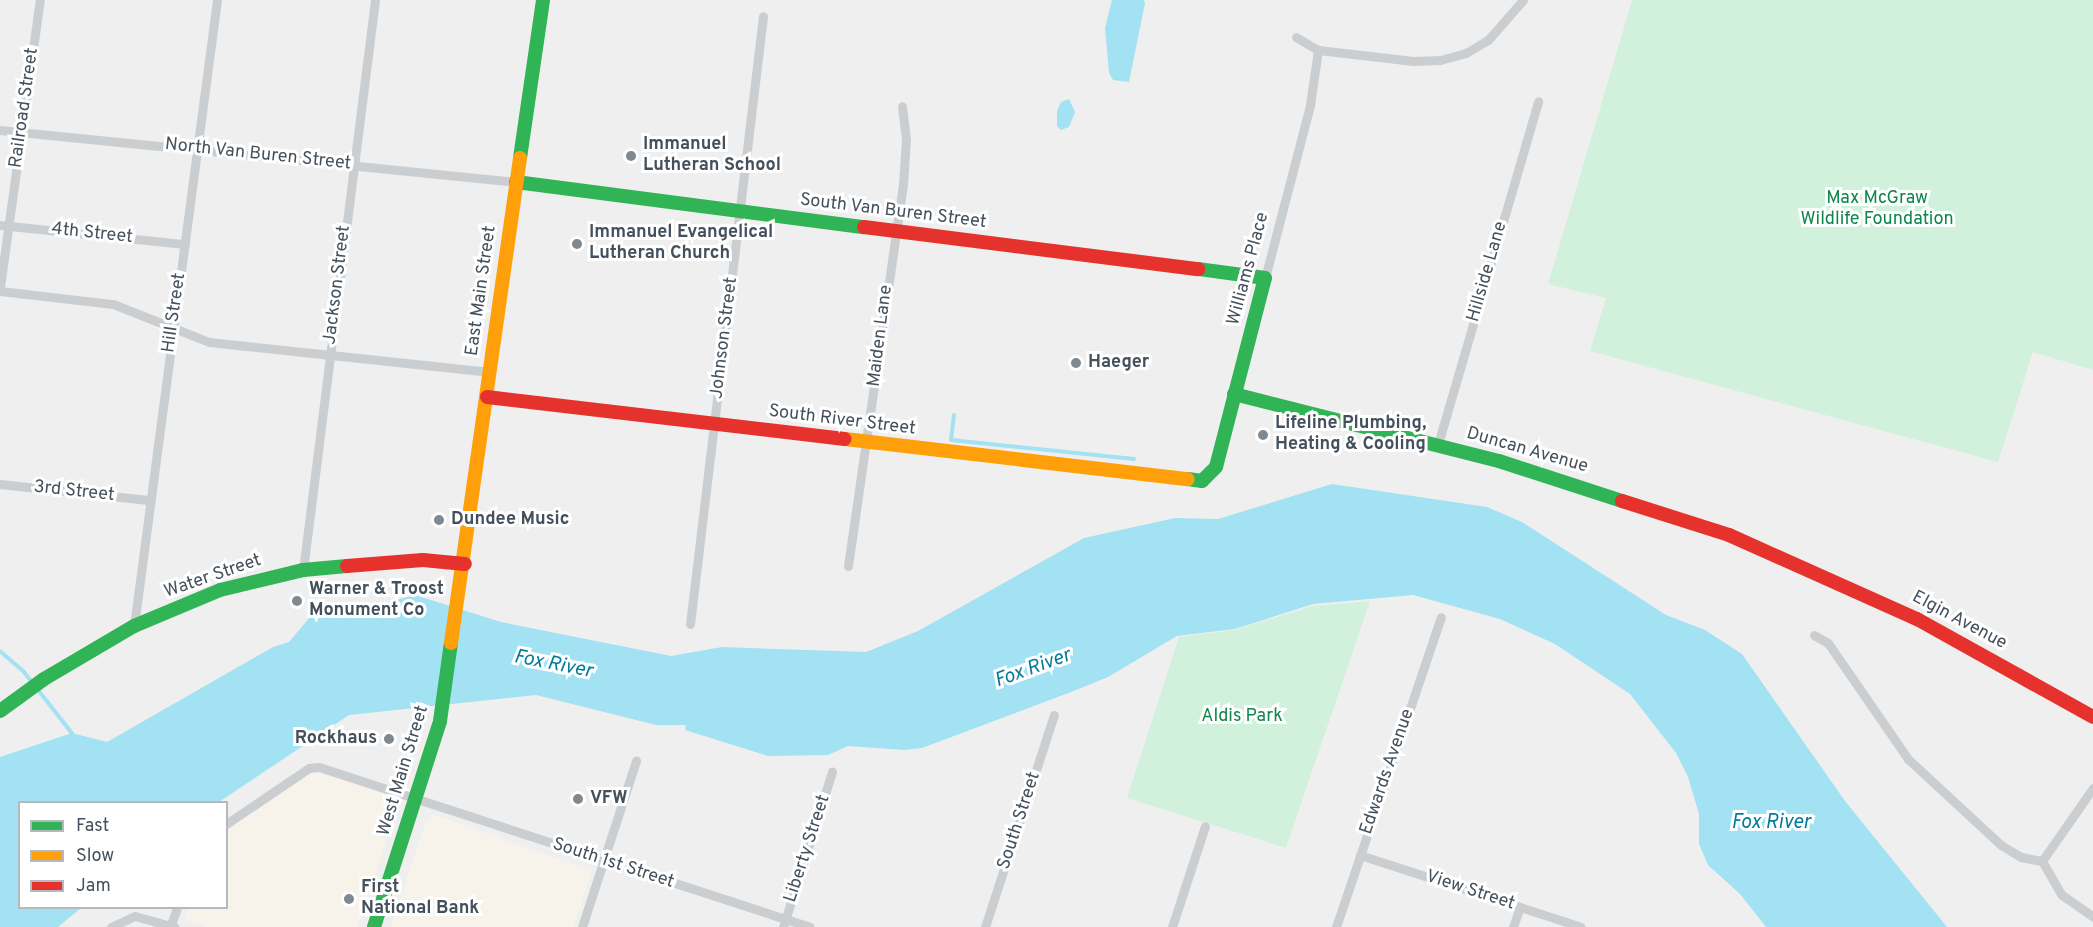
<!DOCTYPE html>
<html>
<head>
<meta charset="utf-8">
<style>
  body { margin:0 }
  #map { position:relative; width:2093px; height:927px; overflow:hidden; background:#f0efef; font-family:Overpass,sans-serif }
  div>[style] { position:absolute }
  .commercial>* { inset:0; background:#f8f3ea }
  .green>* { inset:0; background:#d1f1dd }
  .water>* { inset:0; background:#a2e2f3 }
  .stream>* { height:4px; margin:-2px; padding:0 2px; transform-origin:2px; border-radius:2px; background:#a2e2f3 }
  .street>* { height:9px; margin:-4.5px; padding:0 4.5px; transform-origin:4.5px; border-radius:4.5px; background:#cbced0 }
  .fast>* { height:14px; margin:-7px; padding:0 7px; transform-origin:7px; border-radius:7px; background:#30b455 }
  .slow>* { height:14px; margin:-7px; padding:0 7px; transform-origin:7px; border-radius:7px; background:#ff9f0a }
  .jam>* { height:14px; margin:-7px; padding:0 7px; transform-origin:7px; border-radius:7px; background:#e5322d }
  .dots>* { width:16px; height:16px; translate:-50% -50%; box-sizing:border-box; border:3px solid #fff; border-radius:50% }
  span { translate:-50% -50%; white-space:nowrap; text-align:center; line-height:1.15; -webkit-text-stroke:6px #fff; paint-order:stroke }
  .street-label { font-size:18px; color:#44515d }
  .poi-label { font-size:18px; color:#44515d; font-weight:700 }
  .left { translate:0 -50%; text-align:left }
  .right { translate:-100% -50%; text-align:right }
  .park-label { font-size:18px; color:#0d864b }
  .water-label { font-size:20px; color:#037b9c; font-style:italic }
  .legend { position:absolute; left:18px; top:801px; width:210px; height:108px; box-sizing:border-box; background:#fff; border:2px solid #b4b9be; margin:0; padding:8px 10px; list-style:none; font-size:18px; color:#44515d }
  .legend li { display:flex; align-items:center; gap:12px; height:30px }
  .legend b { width:30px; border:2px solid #b4b9be }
</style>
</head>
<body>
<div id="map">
  <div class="commercial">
    <i style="clip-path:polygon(315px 770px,400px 798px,358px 927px,207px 927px,184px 920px,188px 908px,226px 908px,227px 830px)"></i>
    <i style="clip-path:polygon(435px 815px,592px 871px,574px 927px,391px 927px,426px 821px)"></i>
  </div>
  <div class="green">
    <i style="clip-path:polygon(1632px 0,2093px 0,2093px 370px,2033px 352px,1998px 462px,1590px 351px,1606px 298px,1548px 284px)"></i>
    <i style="clip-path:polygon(1370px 601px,1286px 848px,1127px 798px,1179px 637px,1235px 630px,1313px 606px)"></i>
  </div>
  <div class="water">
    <i style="clip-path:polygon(1112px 0,1144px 0,1145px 3px,1129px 82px,1113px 80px,1109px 73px,1105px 28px)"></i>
    <i style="clip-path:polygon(1069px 99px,1075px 112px,1069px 127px,1061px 130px,1057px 126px,1057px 111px,1061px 102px)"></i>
    <i style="clip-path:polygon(1332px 484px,1487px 507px,1522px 522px,1666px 615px,1705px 630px,1742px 654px,1845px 801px,1947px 927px,1766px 927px,1740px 894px,1708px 865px,1699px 844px,1699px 814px,1688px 777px,1676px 753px,1630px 694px,1555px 644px,1500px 619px,1413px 595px,1313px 604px,1235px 629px,1177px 636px,1108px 677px,1071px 692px,922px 748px,904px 750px,848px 746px,828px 755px,768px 756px,685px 730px,686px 725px,656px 725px,536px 695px,349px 715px,219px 802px,20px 802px,20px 908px,81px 908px,58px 927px,0 927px,0 757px,72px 733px,107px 742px,273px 647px,289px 642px,310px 617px,341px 607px,360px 609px,415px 595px,501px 622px,671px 656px,722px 647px,866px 652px,918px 631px,1084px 538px,1175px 518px,1218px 519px)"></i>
  </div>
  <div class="stream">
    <i style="left:954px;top:415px;width:25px;rotate:97deg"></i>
    <i style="left:951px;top:440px;width:184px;rotate:5.9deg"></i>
    <i style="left:0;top:651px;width:32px;rotate:41deg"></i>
    <i style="left:24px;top:672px;width:81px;rotate:52deg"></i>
  </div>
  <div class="street">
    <i style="left:1296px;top:37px;width:26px;rotate:31deg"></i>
    <i style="left:1318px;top:50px;width:96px;rotate:6.6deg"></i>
    <i style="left:1413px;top:61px;width:27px;rotate:-2deg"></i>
    <i style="left:1440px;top:60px;width:27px;rotate:-15deg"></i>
    <i style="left:1466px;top:53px;width:26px;rotate:-31deg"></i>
    <i style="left:1488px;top:40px;width:53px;rotate:-48.8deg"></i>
    <i style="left:0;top:130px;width:519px;rotate:5.75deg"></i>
    <i style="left:0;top:225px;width:186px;rotate:5.9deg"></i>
    <i style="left:1265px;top:278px;width:179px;rotate:-75.4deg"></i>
    <i style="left:1310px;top:105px;width:56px;rotate:-81.7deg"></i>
    <i style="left:0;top:287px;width:290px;rotate:-82.1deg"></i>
    <i style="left:0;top:291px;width:114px;rotate:6.6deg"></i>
    <i style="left:113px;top:304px;width:103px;rotate:21.6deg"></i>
    <i style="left:209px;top:342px;width:283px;rotate:6.1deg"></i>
    <i style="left:1438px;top:444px;width:357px;rotate:-73.7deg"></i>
    <i style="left:0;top:484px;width:149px;rotate:6.2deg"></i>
    <i style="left:848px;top:566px;width:385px;rotate:-81.8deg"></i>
    <i style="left:903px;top:185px;width:46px;rotate:-86.3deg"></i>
    <i style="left:906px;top:139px;width:33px;rotate:-97deg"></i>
    <i style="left:303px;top:570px;width:575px;rotate:-82.8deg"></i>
    <i style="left:690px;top:624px;width:612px;rotate:-83.15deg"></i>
    <i style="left:134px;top:626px;width:631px;rotate:-82.45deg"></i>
    <i style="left:1814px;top:635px;width:16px;rotate:30deg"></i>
    <i style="left:1828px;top:643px;width:141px;rotate:55.4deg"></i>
    <i style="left:1908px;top:759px;width:127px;rotate:42.8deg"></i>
    <i style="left:2001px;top:845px;width:23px;rotate:31deg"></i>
    <i style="left:2021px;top:857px;width:21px;rotate:11deg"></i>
    <i style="left:2042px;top:861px;width:39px;rotate:60deg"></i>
    <i style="left:2062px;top:895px;width:38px;rotate:35deg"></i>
    <i style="left:226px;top:824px;width:100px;rotate:-34deg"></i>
    <i style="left:309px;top:768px;width:10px;rotate:-6deg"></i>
    <i style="left:319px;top:767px;width:516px;rotate:18.05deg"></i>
    <i style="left:1360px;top:855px;width:232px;rotate:18deg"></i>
    <i style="left:2042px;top:861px;width:89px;rotate:-55.1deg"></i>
    <i style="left:111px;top:927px;width:26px;rotate:-25deg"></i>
    <i style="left:135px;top:916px;width:41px;rotate:15.8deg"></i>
    <i style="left:170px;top:927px;width:20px;rotate:-70deg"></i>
    <i style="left:582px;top:927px;width:175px;rotate:-72deg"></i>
    <i style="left:783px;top:927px;width:163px;rotate:-72.5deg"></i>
    <i style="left:985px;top:927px;width:223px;rotate:-72deg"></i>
    <i style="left:1172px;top:927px;width:106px;rotate:-71.9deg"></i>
    <i style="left:1336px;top:927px;width:327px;rotate:-71.3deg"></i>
    <i style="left:1513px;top:927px;width:21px;rotate:-71deg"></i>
  </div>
  <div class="fast">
    <i style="left:520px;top:158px;width:160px;rotate:-81.7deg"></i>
    <i style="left:516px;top:182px;width:351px;rotate:7.4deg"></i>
    <i style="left:1234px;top:394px;width:273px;rotate:14.2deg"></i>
    <i style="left:1499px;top:461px;width:129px;rotate:18deg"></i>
    <i style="left:1188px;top:479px;width:14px;rotate:8deg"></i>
    <i style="left:1202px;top:481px;width:20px;rotate:-45deg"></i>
    <i style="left:1216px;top:467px;width:195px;rotate:-75.5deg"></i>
    <i style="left:1265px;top:278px;width:68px;rotate:-172.3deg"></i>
    <i style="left:0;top:711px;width:54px;rotate:-36deg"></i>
    <i style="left:44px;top:679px;width:104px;rotate:-30.5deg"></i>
    <i style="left:134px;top:626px;width:93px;rotate:-22.7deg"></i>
    <i style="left:220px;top:590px;width:85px;rotate:-13.5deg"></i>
    <i style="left:303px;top:570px;width:44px;rotate:-5.2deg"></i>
    <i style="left:374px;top:927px;width:216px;rotate:-72.2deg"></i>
    <i style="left:440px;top:721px;width:79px;rotate:-82deg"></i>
  </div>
  <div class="slow">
    <i style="left:845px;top:439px;width:345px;rotate:6.7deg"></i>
    <i style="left:451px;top:643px;width:490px;rotate:-81.9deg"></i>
  </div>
  <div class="jam">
    <i style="left:864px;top:227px;width:337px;rotate:7.2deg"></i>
    <i style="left:487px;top:397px;width:360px;rotate:6.7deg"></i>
    <i style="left:1622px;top:501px;width:112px;rotate:17.6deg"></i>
    <i style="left:1729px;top:535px;width:206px;rotate:24.1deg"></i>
    <i style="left:1917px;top:619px;width:201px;rotate:29.1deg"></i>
    <i style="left:347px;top:566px;width:76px;rotate:-4.5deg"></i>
    <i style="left:423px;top:560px;width:42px;rotate:5.4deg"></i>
  </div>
  <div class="dots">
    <i style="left:631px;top:156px;background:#808890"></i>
    <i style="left:577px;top:244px;background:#808890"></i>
    <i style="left:1076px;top:363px;background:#808890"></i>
    <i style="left:1263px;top:435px;background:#808890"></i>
    <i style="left:439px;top:520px;background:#808890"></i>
    <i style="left:297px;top:601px;background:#808890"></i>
    <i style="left:389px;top:739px;background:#808890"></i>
    <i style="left:578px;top:799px;background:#808890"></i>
    <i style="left:349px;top:899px;background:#808890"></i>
  </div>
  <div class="street-label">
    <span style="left:25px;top:108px;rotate:-82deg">Railroad Street</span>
    <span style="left:258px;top:155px;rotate:6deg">North Van Buren Street</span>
    <span style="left:893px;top:212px;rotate:7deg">South Van Buren Street</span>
    <span style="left:92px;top:234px;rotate:6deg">4th Street</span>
    <span style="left:1249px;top:269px;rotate:-75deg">Williams Place</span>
    <span style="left:1488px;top:272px;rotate:-74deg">Hillside Lane</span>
    <span style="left:338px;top:285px;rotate:-83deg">Jackson Street</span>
    <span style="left:482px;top:291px;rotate:-82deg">East Main Street</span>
    <span style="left:175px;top:313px;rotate:-82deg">Hill Street</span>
    <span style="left:881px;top:336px;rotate:-83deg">Maiden Lane</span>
    <span style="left:725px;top:338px;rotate:-83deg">Johnson Street</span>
    <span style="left:842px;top:421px;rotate:7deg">South River Street</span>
    <span style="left:1527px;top:451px;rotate:16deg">Duncan Avenue</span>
    <span style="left:74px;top:492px;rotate:6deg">3rd Street</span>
    <span style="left:213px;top:577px;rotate:-19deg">Water Street</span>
    <span style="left:1959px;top:621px;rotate:28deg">Elgin Avenue</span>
    <span style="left:404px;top:771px;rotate:-73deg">West Main Street</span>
    <span style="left:1388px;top:772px;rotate:-71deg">Edwards Avenue</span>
    <span style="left:1020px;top:821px;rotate:-72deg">South Street</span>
    <span style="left:808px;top:849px;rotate:-72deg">Liberty Street</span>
    <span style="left:613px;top:864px;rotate:18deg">South 1st Street</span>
    <span style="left:1470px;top:891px;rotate:18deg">View Street</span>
  </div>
  <div class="poi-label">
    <span class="left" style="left:643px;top:156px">Immanuel<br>Lutheran School</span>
    <span class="left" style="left:589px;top:244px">Immanuel Evangelical<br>Lutheran Church</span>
    <span class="left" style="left:1088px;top:363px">Haeger</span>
    <span class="left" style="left:1275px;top:435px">Lifeline Plumbing,<br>Heating &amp; Cooling</span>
    <span class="left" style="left:451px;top:520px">Dundee Music</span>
    <span class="left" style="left:309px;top:601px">Warner &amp; Troost<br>Monument Co</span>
    <span class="right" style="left:377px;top:739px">Rockhaus</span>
    <span class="left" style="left:590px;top:799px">VFW</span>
    <span class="left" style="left:361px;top:899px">First<br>National Bank</span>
  </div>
  <div class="park-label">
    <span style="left:1877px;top:210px">Max McGraw<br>Wildlife Foundation</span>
    <span style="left:1242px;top:717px">Aldis Park</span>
  </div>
  <div class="water-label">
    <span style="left:553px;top:665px;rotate:11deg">Fox River</span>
    <span style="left:1033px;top:669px;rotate:-20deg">Fox River</span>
    <span style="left:1771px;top:823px">Fox River</span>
  </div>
  <ul class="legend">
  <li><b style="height:8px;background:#30b455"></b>Fast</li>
  <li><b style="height:8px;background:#ff9f0a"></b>Slow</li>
  <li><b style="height:8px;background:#e5322d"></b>Jam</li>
  </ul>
</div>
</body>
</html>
